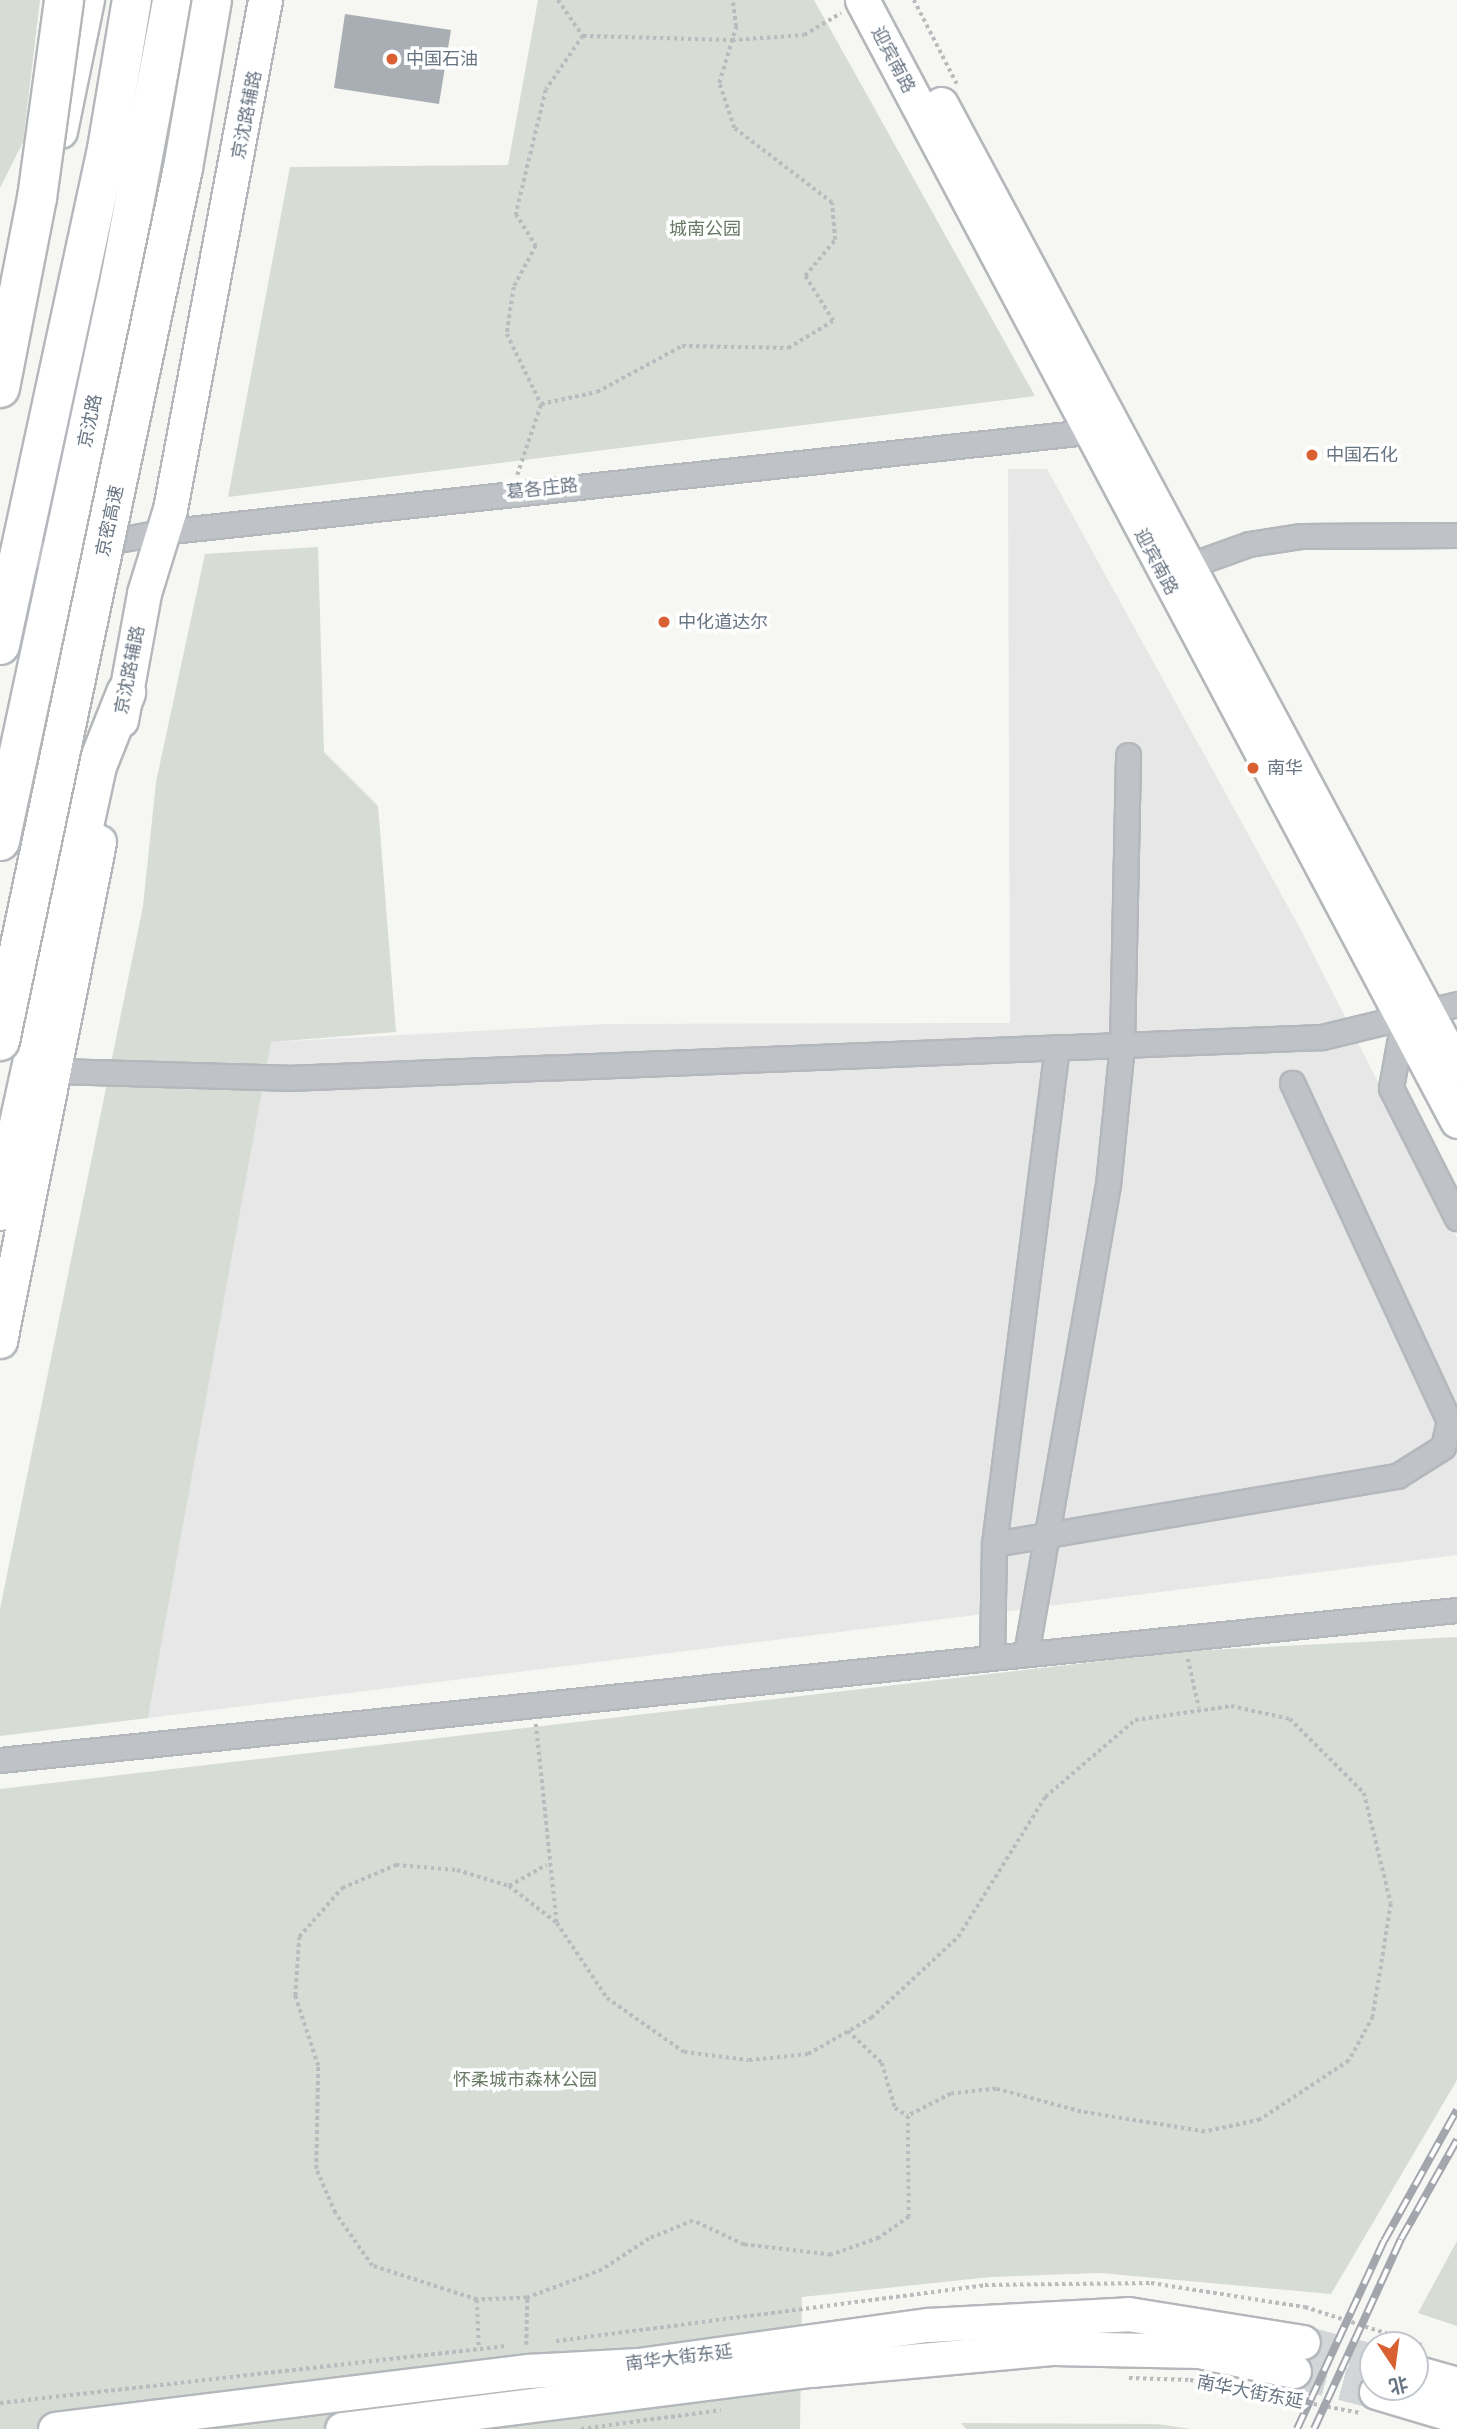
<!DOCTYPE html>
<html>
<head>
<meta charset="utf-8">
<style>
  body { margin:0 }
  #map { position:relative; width:1457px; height:2429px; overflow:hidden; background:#f6f6f3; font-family:Signika,"Noto Sans SC",sans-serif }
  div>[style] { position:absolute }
  .built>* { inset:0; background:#e6e7e6 }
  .green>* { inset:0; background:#d7dcd4 }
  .building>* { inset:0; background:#a8aeb4 }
  .secondary-tunnel>* { height:33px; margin-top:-16.5px; transform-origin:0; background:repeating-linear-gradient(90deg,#d2d6d7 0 33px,transparent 0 50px) }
  .path>* { height:3.5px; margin-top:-1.75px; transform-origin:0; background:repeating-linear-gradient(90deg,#b9bbbe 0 3.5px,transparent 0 7px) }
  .roads { filter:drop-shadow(2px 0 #b4b8bc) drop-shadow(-2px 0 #b4b8bc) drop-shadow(0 2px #b4b8bc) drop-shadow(0 -2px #b4b8bc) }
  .street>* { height:23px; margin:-11.5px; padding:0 11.5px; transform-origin:11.5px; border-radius:11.5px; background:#bfc2c6 }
  .secondary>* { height:33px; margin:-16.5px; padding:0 16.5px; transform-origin:16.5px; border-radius:16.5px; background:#fff }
  .highway>* { height:38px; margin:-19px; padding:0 19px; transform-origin:19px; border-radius:19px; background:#fff }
  .rail>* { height:8px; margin-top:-4px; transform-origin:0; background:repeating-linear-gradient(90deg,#fff 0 16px,#a3a7ad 0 32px); box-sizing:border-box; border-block:2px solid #a3a7ad }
  .bridges { filter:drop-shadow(2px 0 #b4b7ba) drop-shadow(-2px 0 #b4b7ba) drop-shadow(0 2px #b4b7ba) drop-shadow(0 -2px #b4b7ba) }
  .highway-bridge>* { height:38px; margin:-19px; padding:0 19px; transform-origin:19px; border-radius:19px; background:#fff }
  .dots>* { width:19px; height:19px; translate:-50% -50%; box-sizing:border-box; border:4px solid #fff; border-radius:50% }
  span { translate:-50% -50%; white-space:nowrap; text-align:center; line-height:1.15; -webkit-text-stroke:7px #fff; paint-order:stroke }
  .poi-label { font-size:18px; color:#677482 }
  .left { translate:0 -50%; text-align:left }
  .street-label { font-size:18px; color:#677482 }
  .park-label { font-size:18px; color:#687965 }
  .north { position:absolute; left:1359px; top:2331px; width:70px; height:70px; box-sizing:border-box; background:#fff; border:2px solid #c2c7cd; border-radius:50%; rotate:167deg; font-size:19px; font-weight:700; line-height:28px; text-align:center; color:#677482 }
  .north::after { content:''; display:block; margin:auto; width:24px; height:32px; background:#d86031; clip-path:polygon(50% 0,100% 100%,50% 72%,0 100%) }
</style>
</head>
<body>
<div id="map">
  <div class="built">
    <i style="clip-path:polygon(1008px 469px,1047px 469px,1302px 932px,1457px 1238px,1457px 1555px,148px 1718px,271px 1042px,608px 1024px,1010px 1023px)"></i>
  </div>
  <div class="green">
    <i style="clip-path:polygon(0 0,40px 0,23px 142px,0 188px)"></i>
    <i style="clip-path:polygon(538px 0,814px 0,1035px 396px,228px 497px,290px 167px,508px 165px)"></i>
    <i style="clip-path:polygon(318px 547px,324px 752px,378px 806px,396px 1032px,271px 1042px,148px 1718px,0 1736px,0 1609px,143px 906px,156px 782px,205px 554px)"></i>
    <i style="clip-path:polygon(1457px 1637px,1457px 2080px,1331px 2294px,1100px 2273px,990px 2277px,802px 2297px,800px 2429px,0 2429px,0 1789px,1188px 1651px)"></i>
    <i style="clip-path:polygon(1457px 2241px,1457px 2326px,1418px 2313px)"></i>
    <i style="clip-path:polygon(961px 2423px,1157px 2424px,1191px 2429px,966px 2429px)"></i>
  </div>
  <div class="building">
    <i style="clip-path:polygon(345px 14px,451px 30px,439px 104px,334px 88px)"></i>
  </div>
  <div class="secondary-tunnel">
    <i style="left:1303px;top:2342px;width:72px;rotate:14.4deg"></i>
    <i style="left:1294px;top:2371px;width:85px;rotate:14.4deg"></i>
  </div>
  <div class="path">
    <i style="left:558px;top:0;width:44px;rotate:55.2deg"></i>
    <i style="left:583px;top:36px;width:65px;rotate:124.4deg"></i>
    <i style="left:546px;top:90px;width:128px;rotate:103.6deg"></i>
    <i style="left:516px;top:214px;width:38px;rotate:58deg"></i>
    <i style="left:536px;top:246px;width:47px;rotate:118.2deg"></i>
    <i style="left:514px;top:287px;width:48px;rotate:98.5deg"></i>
    <i style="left:507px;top:334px;width:78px;rotate:64.1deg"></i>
    <i style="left:541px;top:404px;width:57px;rotate:-12.1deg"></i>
    <i style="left:597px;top:392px;width:97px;rotate:-28.4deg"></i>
    <i style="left:682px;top:346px;width:106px;rotate:1.1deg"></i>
    <i style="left:788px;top:348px;width:52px;rotate:-31deg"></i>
    <i style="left:833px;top:321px;width:53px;rotate:-121.9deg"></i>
    <i style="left:805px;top:276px;width:47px;rotate:-50.2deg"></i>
    <i style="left:835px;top:240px;width:37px;rotate:-95deg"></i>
    <i style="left:832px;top:203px;width:123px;rotate:-142.6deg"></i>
    <i style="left:734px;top:128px;width:47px;rotate:-108.4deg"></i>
    <i style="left:719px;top:83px;width:59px;rotate:-73.1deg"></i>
    <i style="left:736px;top:27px;width:27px;rotate:-98deg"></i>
    <i style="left:914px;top:0;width:94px;rotate:62.9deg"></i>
    <i style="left:583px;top:36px;width:149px;rotate:1.5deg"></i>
    <i style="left:732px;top:40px;width:72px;rotate:-4deg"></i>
    <i style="left:804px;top:35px;width:43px;rotate:-30.7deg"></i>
    <i style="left:517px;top:475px;width:75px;rotate:-71.3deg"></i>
    <i style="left:1188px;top:1659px;width:50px;rotate:77.3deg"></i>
    <i style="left:536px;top:1724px;width:200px;rotate:84deg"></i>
    <i style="left:557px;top:1923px;width:90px;rotate:56.3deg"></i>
    <i style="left:607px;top:1998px;width:94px;rotate:35deg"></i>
    <i style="left:684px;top:2052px;width:65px;rotate:7deg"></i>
    <i style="left:749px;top:2060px;width:59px;rotate:-5.8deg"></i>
    <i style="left:808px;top:2054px;width:73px;rotate:-29.7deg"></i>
    <i style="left:871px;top:2018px;width:119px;rotate:-43deg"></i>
    <i style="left:958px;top:1937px;width:165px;rotate:-58.1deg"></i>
    <i style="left:1045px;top:1797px;width:118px;rotate:-40.5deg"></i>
    <i style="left:1135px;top:1720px;width:97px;rotate:-8.3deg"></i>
    <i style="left:1231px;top:1706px;width:60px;rotate:12.4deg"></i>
    <i style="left:1290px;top:1719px;width:105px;rotate:45deg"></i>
    <i style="left:1364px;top:1793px;width:114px;rotate:76.3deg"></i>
    <i style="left:1391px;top:1904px;width:114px;rotate:99.1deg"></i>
    <i style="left:1373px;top:2017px;width:50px;rotate:118.6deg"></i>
    <i style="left:1349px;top:2061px;width:107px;rotate:146.5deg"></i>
    <i style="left:1260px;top:2120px;width:56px;rotate:167.7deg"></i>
    <i style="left:1205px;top:2132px;width:126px;rotate:-170.8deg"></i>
    <i style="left:1081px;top:2112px;width:88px;rotate:-164.9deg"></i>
    <i style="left:996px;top:2089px;width:45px;rotate:173.7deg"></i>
    <i style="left:951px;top:2094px;width:48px;rotate:152.9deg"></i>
    <i style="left:908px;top:2116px;width:101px;rotate:89.4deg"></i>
    <i style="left:909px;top:2217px;width:37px;rotate:145deg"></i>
    <i style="left:879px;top:2238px;width:51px;rotate:160.5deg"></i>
    <i style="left:831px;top:2255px;width:88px;rotate:-173.4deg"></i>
    <i style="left:744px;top:2245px;width:56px;rotate:-154.8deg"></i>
    <i style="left:693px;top:2221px;width:48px;rotate:157.8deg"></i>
    <i style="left:649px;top:2239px;width:56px;rotate:146.6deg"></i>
    <i style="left:602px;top:2270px;width:80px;rotate:159.5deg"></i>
    <i style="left:527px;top:2298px;width:50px;rotate:177.7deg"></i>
    <i style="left:477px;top:2300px;width:110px;rotate:-162.1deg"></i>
    <i style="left:372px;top:2266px;width:65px;rotate:-124.9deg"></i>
    <i style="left:335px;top:2213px;width:48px;rotate:-113.4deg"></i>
    <i style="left:316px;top:2169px;width:103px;rotate:-88.9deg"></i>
    <i style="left:318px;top:2066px;width:74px;rotate:-108.2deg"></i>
    <i style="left:295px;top:1996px;width:59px;rotate:-86.1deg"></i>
    <i style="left:299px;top:1937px;width:65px;rotate:-48.7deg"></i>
    <i style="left:342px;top:1888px;width:59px;rotate:-23.1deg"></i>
    <i style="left:396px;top:1865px;width:61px;rotate:4.7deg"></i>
    <i style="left:457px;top:1870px;width:54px;rotate:17.1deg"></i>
    <i style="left:509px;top:1886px;width:61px;rotate:37.6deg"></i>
    <i style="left:509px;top:1886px;width:43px;rotate:-29.6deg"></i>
    <i style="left:848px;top:2031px;width:47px;rotate:43.3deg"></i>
    <i style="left:882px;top:2063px;width:47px;rotate:73.9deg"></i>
    <i style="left:895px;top:2108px;width:15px;rotate:32deg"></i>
    <i style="left:477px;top:2300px;width:46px;rotate:87.5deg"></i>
    <i style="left:556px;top:2341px;width:433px;rotate:-7.4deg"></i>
    <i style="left:985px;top:2285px;width:166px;rotate:-0.7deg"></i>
    <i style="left:1151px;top:2283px;width:156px;rotate:8.9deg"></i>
    <i style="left:1305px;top:2307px;width:126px;rotate:18deg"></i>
    <i style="left:526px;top:2345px;width:47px;rotate:-88.8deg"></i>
    <i style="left:1129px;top:2378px;width:61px;rotate:1.9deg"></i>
    <i style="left:1190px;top:2380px;width:172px;rotate:11deg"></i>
    <i style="left:0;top:2403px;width:509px;rotate:-6.43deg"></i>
    <i style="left:581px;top:2429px;width:141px;rotate:-7.7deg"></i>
  </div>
  <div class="roads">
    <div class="street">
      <i style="left:9px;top:560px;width:156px;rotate:-10.4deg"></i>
      <i style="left:162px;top:532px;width:930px;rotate:-6.17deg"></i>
      <i style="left:1185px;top:567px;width:68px;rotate:-19.8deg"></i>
      <i style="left:1249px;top:544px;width:53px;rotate:-8.7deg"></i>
      <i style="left:1301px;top:536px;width:156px;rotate:-0.4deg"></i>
      <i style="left:1403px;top:1021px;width:68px;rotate:100.2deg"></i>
      <i style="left:1391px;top:1088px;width:146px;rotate:63.1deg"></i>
      <i style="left:57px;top:1071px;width:230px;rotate:1.7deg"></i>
      <i style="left:287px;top:1078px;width:1036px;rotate:-2.27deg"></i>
      <i style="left:1322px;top:1037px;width:139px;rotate:-13.7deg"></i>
      <i style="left:994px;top:1544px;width:409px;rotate:-9.6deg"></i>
      <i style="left:1397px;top:1476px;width:54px;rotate:-32.2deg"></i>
      <i style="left:1443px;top:1447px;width:27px;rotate:-77deg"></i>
      <i style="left:1449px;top:1421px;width:373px;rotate:-114.9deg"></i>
      <i style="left:1026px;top:1654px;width:476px;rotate:-80.1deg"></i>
      <i style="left:1108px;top:1185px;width:142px;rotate:-84.3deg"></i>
      <i style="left:1122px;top:1044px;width:289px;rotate:-88.8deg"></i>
      <i style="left:992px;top:1658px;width:114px;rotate:-89deg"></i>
      <i style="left:994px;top:1544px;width:501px;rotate:-82.78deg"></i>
      <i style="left:0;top:1760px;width:1465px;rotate:-5.88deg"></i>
    </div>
    <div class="secondary">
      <i style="left:862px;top:0;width:1269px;rotate:62.04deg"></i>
      <i style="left:941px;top:104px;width:1093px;rotate:61.84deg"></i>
      <i style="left:60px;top:131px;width:134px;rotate:-78.4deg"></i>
      <i style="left:121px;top:720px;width:129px;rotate:-79.7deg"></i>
      <i style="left:144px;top:593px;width:88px;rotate:-72.8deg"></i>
      <i style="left:170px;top:509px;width:518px;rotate:-79.43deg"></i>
      <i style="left:0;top:1341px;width:509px;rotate:-78.78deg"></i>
      <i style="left:1415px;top:2372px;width:44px;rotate:15.9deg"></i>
      <i style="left:1376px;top:2392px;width:84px;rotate:16.5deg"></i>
      <i style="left:55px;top:2429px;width:477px;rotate:-7deg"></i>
      <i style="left:528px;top:2371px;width:110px;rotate:-3.1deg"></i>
      <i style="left:638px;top:2365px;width:293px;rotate:-7.9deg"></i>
      <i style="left:928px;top:2325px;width:200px;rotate:-3.1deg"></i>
      <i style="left:1128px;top:2314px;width:177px;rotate:9.1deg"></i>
      <i style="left:342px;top:2429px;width:473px;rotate:-7.2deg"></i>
      <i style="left:811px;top:2370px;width:244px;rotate:-5.2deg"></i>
      <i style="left:1054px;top:2348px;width:145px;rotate:1.2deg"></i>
      <i style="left:1199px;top:2351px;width:97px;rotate:11.9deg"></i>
    </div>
    <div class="highway">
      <i style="left:0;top:645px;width:507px;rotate:-77.83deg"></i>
      <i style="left:107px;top:149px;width:151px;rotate:-80.5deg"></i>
      <i style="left:0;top:841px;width:575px;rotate:-77.95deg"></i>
      <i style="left:120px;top:279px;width:284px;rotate:-79.4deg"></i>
      <i style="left:0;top:1211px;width:455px;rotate:-77.7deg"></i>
      <i style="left:97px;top:766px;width:79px;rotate:-68.3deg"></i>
    </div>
  </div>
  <div class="rail">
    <i style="left:1297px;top:2429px;width:207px;rotate:-65.2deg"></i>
    <i style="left:1384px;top:2241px;width:150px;rotate:-60.9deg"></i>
    <i style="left:1314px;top:2429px;width:209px;rotate:-65.4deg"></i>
    <i style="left:1401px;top:2239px;width:114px;rotate:-60.5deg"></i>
  </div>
  <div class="bridges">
    <div class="highway-bridge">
      <i style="left:0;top:388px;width:194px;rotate:-79deg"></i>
      <i style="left:37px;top:198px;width:200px;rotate:-82.2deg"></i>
      <i style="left:0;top:1041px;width:892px;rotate:-78.16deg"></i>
      <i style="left:183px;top:168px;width:170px;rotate:-80.2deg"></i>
    </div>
  </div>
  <div class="dots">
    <i style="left:392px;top:59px;background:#d86031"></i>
    <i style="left:1312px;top:455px;background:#d86031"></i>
    <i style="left:664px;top:622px;background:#d86031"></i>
    <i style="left:1253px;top:768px;background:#d86031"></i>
  </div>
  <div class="poi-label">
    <span class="left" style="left:406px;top:59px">中国石油</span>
    <span class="left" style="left:1326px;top:455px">中国石化</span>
    <span class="left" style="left:678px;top:622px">中化道达尔</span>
    <span class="left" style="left:1267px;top:768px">南华</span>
  </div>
  <div class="street-label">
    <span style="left:893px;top:60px;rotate:62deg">迎宾南路</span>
    <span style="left:247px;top:115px;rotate:-79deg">京沈路辅路</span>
    <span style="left:90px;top:421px;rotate:-78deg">京沈路</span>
    <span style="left:542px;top:489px;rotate:-6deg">葛各庄路</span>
    <span style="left:110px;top:521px;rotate:-78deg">京密高速</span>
    <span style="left:1156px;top:562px;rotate:62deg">迎宾南路</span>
    <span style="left:130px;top:670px;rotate:-79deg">京沈路辅路</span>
    <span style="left:679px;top:2358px;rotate:-7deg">南华大街东延</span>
    <span style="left:1250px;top:2392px;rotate:11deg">南华大街东延</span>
  </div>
  <div class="park-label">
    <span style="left:705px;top:229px">城南公园</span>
    <span style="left:525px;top:2080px">怀柔城市森林公园</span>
  </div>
  <div class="north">北</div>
</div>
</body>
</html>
